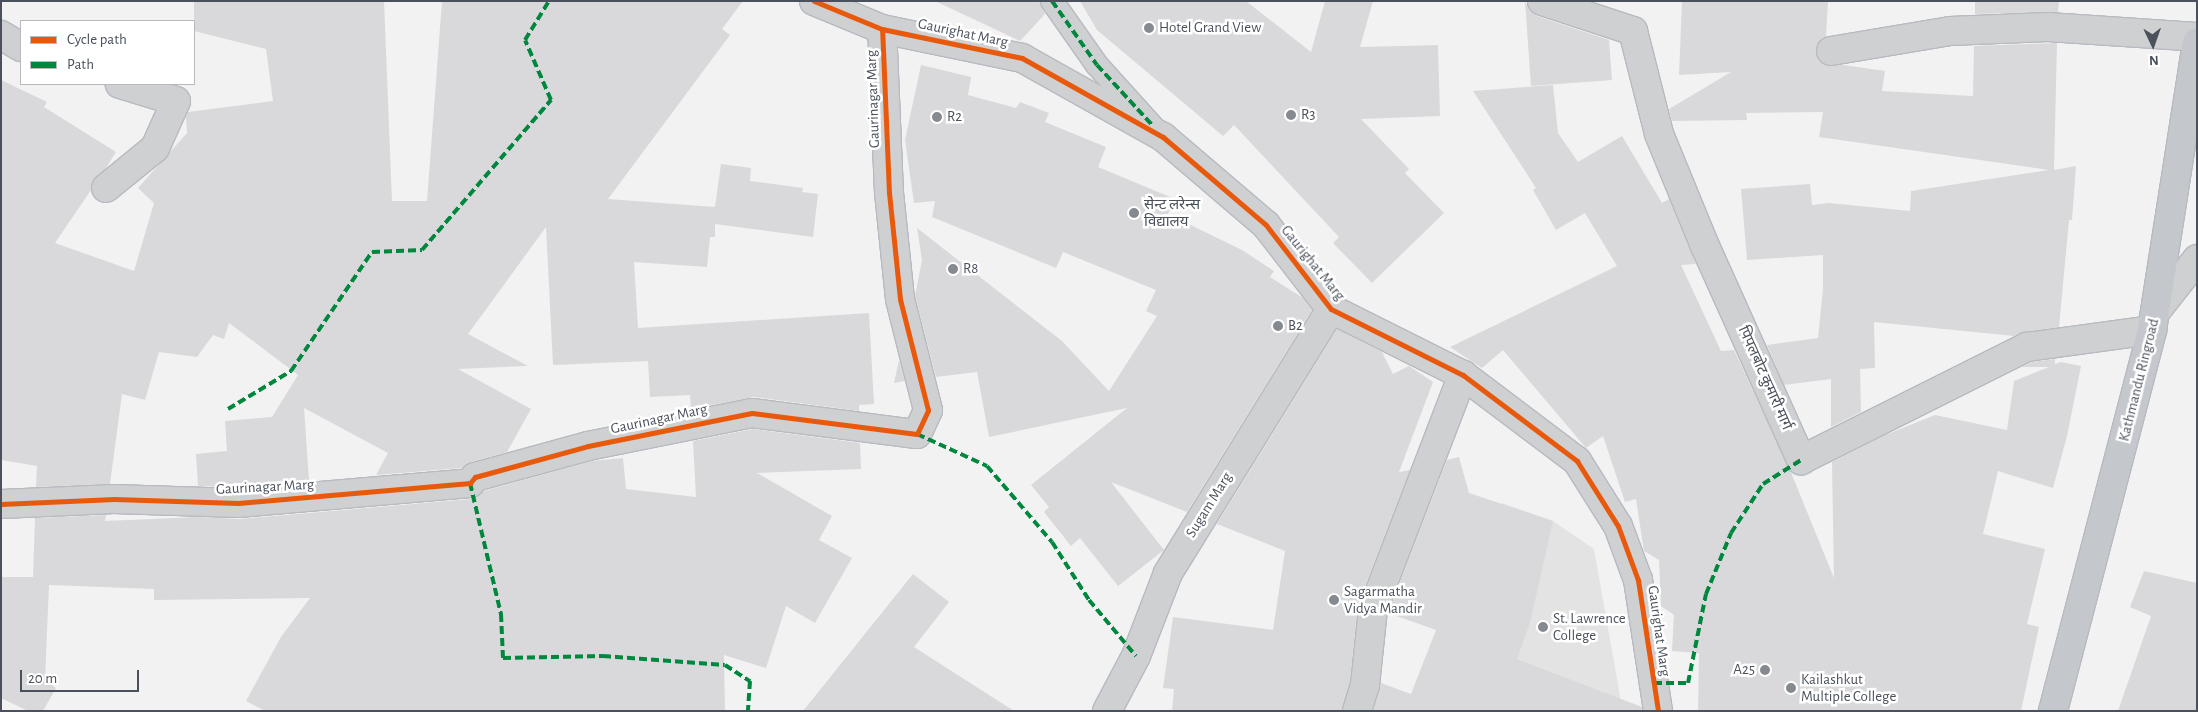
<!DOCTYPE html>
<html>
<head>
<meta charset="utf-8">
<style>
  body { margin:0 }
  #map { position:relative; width:2198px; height:712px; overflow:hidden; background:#f2f2f2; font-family:"Alegreya Sans","Noto Sans Devanagari",sans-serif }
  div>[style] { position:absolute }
  .education>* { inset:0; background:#e4e3e3 }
  .building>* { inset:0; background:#d9d9db }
  .roads { filter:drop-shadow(1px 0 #b7bac0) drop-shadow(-1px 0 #b7bac0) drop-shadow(0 1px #b7bac0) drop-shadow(0 -1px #b7bac0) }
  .pedestrian>* { height:22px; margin:-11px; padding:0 11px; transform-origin:11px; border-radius:11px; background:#ced0d2 }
  .minor>* { height:28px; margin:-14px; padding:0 14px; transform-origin:14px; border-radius:14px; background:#ced0d2 }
  .trunk>* { height:28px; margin:-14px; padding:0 14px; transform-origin:14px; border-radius:14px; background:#c4c7cc }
  .quiet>* { height:4px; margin-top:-2px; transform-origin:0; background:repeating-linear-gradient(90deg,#00873e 0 8px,transparent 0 12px) }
  .cycleway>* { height:5px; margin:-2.5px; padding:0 2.5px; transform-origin:2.5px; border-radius:2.5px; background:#e8590c }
  .dots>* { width:14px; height:14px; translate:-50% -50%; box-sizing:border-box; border:2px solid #fff; border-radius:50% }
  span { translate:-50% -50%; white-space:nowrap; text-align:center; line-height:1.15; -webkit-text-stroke:5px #fff; paint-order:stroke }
  .poi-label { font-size:15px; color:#4a515c }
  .left { translate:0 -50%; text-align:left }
  .right { translate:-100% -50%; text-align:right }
  .street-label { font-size:15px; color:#4a515c }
  .frame { position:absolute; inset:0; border:2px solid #4a515c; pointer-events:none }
  .legend { position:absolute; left:20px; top:20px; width:175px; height:65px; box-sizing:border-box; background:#fff; border:1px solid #b7b9be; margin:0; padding:6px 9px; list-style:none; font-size:15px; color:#4a515c }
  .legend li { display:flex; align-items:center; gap:10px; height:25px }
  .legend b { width:25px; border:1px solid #b7b9be }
  .north { position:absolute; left:2128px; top:20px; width:50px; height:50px; -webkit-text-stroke:4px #fff; paint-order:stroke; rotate:177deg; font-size:14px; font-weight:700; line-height:20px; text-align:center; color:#4a515c }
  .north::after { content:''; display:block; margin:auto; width:18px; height:22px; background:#4a515c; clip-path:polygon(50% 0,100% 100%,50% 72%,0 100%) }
  .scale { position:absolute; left:20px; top:670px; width:119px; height:22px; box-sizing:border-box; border:2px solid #4a515c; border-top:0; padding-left:6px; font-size:15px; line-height:18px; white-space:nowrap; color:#4a515c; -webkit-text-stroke:4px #fff; paint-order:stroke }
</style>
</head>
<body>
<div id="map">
  <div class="education">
    <i style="clip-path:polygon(1502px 503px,1553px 521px,1594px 549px,1620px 696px,1620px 711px,1469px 663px,1488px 592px)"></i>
  </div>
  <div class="building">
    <i style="clip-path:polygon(194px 1px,384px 1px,392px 201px,427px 201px,442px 1px,743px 1px,722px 29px,730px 35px,608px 199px,715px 207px,721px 164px,751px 168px,750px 181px,803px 188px,802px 192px,818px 194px,813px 237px,715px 224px,715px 237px,710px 237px,707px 267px,634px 262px,638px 328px,869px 313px,874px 404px,859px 405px,859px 411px,754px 397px,691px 409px,690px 395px,650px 397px,648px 361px,553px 365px,546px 227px,468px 334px,528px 366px,458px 369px,531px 409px,507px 452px,471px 462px,462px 468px,376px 475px,388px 453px,304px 408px,309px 481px,238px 487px,198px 486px,196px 454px,227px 451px,225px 421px,272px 417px,298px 375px,229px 323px,224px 339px,213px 335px,197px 357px,159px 352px,145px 400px,122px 394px,110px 484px,36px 487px,37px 466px,1px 460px,1px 80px,47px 102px,44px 107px,116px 152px,106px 168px,92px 182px,91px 190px,55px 243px,134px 271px,154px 203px,138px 188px,187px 133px,186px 117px,188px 112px,273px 101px,266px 49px,194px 31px)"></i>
    <i style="clip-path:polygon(935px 1px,1039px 1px,1045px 14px,1020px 41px)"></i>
    <i style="clip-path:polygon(1080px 1px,1246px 1px,1311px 52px,1325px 1px,1373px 1px,1360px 47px,1438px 45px,1440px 116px,1361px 119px,1409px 169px,1405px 173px,1444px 213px,1372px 283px,1333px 243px,1339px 237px,1234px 125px,1223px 136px,1097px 30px)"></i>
    <i style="clip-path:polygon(1525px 1px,1530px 11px,1537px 16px,1609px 40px,1612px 80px,1531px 86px)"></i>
    <i style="clip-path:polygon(1682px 1px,1828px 1px,1826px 37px,1816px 46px,1816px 53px,1819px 61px,1826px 66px,1843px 65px,1885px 71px,1882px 91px,1973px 96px,1974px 46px,2057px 43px,2054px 170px,2076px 166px,2072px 220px,2069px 220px,2059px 327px,2025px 332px,2014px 336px,1874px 322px,1875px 368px,1860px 369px,1861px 412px,1831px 427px,1831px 379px,1784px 385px,1767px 345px,1818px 338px,1823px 289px,1823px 255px,1747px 260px,1741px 189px,1810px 184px,1812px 205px,1829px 203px,1910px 211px,1911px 191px,2049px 170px,1819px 137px,1823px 112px,1746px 113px,1747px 120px,1672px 121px,1669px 109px,1731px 72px,1679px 75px)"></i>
    <i style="clip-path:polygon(1975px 1px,2059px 1px,2058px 12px,1975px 14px)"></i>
    <i style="clip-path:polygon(921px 65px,971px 77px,968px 95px,1016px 108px,1020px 102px,1049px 113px,1045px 122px,1106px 147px,1098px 167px,1175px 199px,1168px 214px,1242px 250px,1274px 271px,1270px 277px,1303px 298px,1312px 310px,1187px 512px,1111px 482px,1164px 550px,1118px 586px,1080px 538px,1071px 546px,1044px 512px,1049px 507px,1031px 485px,1127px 408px,989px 437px,977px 372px,936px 377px,915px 296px,922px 260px,917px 228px,1062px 341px,1109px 391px,1157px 316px,1146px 311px,1156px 290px,1063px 252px,1056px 268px,932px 217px,935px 201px,914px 203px,905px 140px)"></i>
    <i style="clip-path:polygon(1553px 85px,1558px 133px,1578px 162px,1622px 136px,1662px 203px,1669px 199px,1696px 264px,1681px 265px,1721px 351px,1734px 350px,1790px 470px,1834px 578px,1832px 462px,1883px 436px,1935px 415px,2007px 430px,2014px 381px,2049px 367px,2022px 367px,2032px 362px,2055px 359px,2055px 364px,2061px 362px,2081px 366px,2067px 436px,2053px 488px,1998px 471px,1983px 534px,2045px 549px,2027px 624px,2039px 627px,2021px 711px,1698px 711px,1699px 653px,1672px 651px,1674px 615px,1661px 606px,1659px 560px,1644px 551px,1636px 499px,1625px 502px,1603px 436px,1586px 448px,1503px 350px,1482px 368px,1450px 347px,1617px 266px,1585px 213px,1556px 230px,1533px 190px,1536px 188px,1473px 91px)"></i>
    <i style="clip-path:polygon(1337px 329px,1382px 352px,1393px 374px,1409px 366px,1433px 382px,1399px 472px,1410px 470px,1358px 604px,1350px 682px,1342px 711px,1172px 711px,1174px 689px,1163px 688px,1173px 617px,1273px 630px,1285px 551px,1217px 524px)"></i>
    <i style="clip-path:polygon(899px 360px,905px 381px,894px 383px)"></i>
    <i style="clip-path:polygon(753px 429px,860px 443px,861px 469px,757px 473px,832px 516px,819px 540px,852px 558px,815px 623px,786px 606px,766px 668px,724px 655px,725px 711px,265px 711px,246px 701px,281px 637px,310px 598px,154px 600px,154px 589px,49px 585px,45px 680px,56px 688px,43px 711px,28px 711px,1px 698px,1px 577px,33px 577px,35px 518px,106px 515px,105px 521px,198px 517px,239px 519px,471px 499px,484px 491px,592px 461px,623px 458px,626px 489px,696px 497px,693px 441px)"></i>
    <i style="clip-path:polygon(1459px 457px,1469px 493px,1553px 521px,1530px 623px,1517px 659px,1642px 707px,1642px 711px,1373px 711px,1381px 683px,1411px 694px,1436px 630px,1388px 613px,1447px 460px)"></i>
    <i style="clip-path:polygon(2144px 571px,2197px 583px,2197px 711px,2118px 711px,2151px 616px,2130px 607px)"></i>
    <i style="clip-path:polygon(913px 574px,949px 602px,914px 647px,1014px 711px,803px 711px)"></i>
  </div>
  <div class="roads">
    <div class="pedestrian">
      <i style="left:1052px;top:1px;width:78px;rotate:54.9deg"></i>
      <i style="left:1097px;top:65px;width:82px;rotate:48deg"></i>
    </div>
    <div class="minor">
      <i style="left:814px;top:1px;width:74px;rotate:22.4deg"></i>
      <i style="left:882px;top:29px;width:143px;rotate:11.7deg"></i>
      <i style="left:1022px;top:58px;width:162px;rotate:29.3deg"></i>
      <i style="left:1163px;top:137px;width:135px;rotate:40.5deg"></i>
      <i style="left:1266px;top:225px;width:106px;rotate:52.3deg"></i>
      <i style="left:1331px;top:309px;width:148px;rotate:26.6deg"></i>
      <i style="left:1463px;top:375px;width:143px;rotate:37deg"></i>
      <i style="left:1577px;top:461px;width:77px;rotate:57.8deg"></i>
      <i style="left:1618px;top:526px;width:58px;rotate:69.7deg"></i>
      <i style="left:1638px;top:580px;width:133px;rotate:81.3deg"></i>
      <i style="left:1542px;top:1px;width:96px;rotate:18.2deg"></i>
      <i style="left:1633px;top:31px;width:106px;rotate:75.8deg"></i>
      <i style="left:1659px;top:134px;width:121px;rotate:67.7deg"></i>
      <i style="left:1705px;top:246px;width:235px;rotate:65.8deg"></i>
      <i style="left:1801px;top:460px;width:253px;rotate:-26.6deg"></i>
      <i style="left:2027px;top:347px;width:126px;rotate:-7.7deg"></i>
      <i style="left:1px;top:35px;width:23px;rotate:31deg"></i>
      <i style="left:1831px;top:51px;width:121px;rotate:-9.5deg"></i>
      <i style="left:1950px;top:31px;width:98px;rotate:-2.3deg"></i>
      <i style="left:2048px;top:27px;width:149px;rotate:3.8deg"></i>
      <i style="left:106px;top:188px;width:63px;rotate:-39.2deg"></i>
      <i style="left:155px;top:148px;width:51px;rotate:-65.9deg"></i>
      <i style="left:176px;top:101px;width:59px;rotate:-163.1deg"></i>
      <i style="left:2156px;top:311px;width:66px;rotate:-51.7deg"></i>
      <i style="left:1px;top:504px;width:113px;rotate:-2.5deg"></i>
      <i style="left:114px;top:499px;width:124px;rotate:1.8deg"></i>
      <i style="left:238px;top:503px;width:233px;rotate:-4.9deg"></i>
      <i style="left:470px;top:483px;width:8px;rotate:-50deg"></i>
      <i style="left:475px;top:477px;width:117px;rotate:-15.3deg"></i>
      <i style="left:588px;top:446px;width:167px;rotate:-11.4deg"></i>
      <i style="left:752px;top:413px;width:166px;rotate:7.3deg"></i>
      <i style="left:917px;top:434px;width:26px;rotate:-65deg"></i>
      <i style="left:928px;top:410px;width:114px;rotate:-104.2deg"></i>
      <i style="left:900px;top:299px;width:107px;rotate:-95.9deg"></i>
      <i style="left:889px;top:193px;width:164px;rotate:-92.4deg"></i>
      <i style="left:1107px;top:711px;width:62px;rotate:-62.2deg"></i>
      <i style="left:1136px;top:656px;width:89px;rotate:-68.9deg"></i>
      <i style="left:1168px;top:573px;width:310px;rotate:-58.3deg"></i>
      <i style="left:1357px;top:711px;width:27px;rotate:-73deg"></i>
      <i style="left:1365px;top:685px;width:76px;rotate:-84deg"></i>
      <i style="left:1373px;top:609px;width:251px;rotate:-69deg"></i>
    </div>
    <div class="trunk">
      <i style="left:2053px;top:711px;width:394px;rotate:-75.4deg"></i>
      <i style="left:2152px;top:330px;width:291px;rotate:-81.1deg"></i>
    </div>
  </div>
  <div class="quiet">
    <i style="left:1052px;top:1px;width:78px;rotate:54.9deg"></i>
    <i style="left:1097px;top:65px;width:83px;rotate:47.4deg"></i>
    <i style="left:228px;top:409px;width:74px;rotate:-31.1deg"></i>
    <i style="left:291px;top:371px;width:144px;rotate:-55.8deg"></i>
    <i style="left:372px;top:252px;width:50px;rotate:-2.3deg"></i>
    <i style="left:422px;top:250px;width:198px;rotate:-49.3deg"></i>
    <i style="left:551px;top:100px;width:65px;rotate:-113.4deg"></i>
    <i style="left:525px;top:40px;width:46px;rotate:-58.4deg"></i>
    <i style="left:917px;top:434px;width:77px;rotate:24.6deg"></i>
    <i style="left:987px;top:466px;width:100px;rotate:49.5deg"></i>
    <i style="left:1052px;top:542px;width:69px;rotate:57.5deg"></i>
    <i style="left:1089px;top:600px;width:73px;rotate:50deg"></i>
    <i style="left:470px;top:483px;width:135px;rotate:76.7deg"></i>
    <i style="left:501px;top:614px;width:44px;rotate:87.4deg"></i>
    <i style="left:503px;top:658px;width:100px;rotate:-1.1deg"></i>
    <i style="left:603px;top:656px;width:122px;rotate:4.2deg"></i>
    <i style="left:725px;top:665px;width:30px;rotate:33deg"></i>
    <i style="left:750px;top:681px;width:30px;rotate:94deg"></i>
    <i style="left:1654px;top:683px;width:34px"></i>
    <i style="left:1688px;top:683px;width:91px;rotate:-78.6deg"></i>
    <i style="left:1706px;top:594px;width:66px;rotate:-67.7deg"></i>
    <i style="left:1731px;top:533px;width:59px;rotate:-56.9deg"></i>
    <i style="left:1763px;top:484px;width:45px;rotate:-32.3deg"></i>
  </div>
  <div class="cycleway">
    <i style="left:814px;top:1px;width:74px;rotate:22.4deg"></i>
    <i style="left:882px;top:29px;width:143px;rotate:11.7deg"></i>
    <i style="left:1022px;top:58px;width:162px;rotate:29.3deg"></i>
    <i style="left:1163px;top:137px;width:135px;rotate:40.5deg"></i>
    <i style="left:1266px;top:225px;width:106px;rotate:52.3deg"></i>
    <i style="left:1331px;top:309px;width:148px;rotate:26.6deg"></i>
    <i style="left:1463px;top:375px;width:143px;rotate:37deg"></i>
    <i style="left:1577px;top:461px;width:77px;rotate:57.8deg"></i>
    <i style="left:1618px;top:526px;width:58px;rotate:69.7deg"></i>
    <i style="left:1638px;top:580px;width:133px;rotate:81.3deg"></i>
    <i style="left:1px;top:504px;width:113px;rotate:-2.5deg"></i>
    <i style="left:114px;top:499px;width:124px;rotate:1.8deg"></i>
    <i style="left:238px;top:503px;width:233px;rotate:-4.9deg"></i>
    <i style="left:470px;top:483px;width:8px;rotate:-50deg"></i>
    <i style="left:475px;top:477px;width:117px;rotate:-15.3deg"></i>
    <i style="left:588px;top:446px;width:167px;rotate:-11.4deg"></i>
    <i style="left:752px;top:413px;width:166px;rotate:7.3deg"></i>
    <i style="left:917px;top:434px;width:26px;rotate:-65deg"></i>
    <i style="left:928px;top:410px;width:114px;rotate:-104.2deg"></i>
    <i style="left:900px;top:299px;width:107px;rotate:-95.9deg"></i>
    <i style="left:889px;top:193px;width:164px;rotate:-92.4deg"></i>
  </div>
  <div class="dots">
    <i style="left:1149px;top:28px;background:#858990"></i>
    <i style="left:1291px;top:115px;background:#858990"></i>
    <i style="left:937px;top:117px;background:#858990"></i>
    <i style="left:1134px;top:213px;background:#858990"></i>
    <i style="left:953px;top:269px;background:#858990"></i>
    <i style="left:1278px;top:326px;background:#858990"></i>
    <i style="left:1334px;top:600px;background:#858990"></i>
    <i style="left:1543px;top:627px;background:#858990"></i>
    <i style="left:1765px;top:670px;background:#858990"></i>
    <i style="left:1791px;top:688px;background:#858990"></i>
  </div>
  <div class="poi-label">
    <span class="left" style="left:1159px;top:28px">Hotel Grand View</span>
    <span class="left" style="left:1301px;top:115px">R3</span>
    <span class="left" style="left:947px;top:117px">R2</span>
    <span class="left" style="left:1144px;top:213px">सेन्ट लरेन्स<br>विद्यालय</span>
    <span class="left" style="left:963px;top:269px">R8</span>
    <span class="left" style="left:1288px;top:326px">B2</span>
    <span class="left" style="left:1344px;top:600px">Sagarmatha<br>Vidya Mandir</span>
    <span class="left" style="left:1553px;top:627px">St. Lawrence<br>College</span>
    <span class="right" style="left:1755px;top:670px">A25</span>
    <span class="left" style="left:1801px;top:688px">Kailashkut<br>Multiple College</span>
  </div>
  <div class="street-label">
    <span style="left:963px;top:33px;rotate:12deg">Gaurighat Marg</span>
    <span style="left:873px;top:99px;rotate:-92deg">Gaurinagar Marg</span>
    <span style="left:1313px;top:263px;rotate:51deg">Gaurighat Marg</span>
    <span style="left:1765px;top:378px;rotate:66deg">पिपलबोट कुमारी मार्ग</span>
    <span style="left:2139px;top:380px;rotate:-76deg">Kathmandu Ringroad</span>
    <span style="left:659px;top:419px;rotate:-12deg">Gaurinagar Marg</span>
    <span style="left:265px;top:487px;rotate:-3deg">Gaurinagar Marg</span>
    <span style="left:1209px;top:505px;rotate:-58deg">Sugam Marg</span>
    <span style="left:1659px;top:631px;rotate:82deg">Gaurighat Marg</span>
  </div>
  <div class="frame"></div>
  <ul class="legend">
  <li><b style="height:6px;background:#e8590c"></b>Cycle path</li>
  <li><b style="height:6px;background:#00873e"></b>Path</li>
  </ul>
  <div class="north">N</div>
  <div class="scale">20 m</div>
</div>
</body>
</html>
